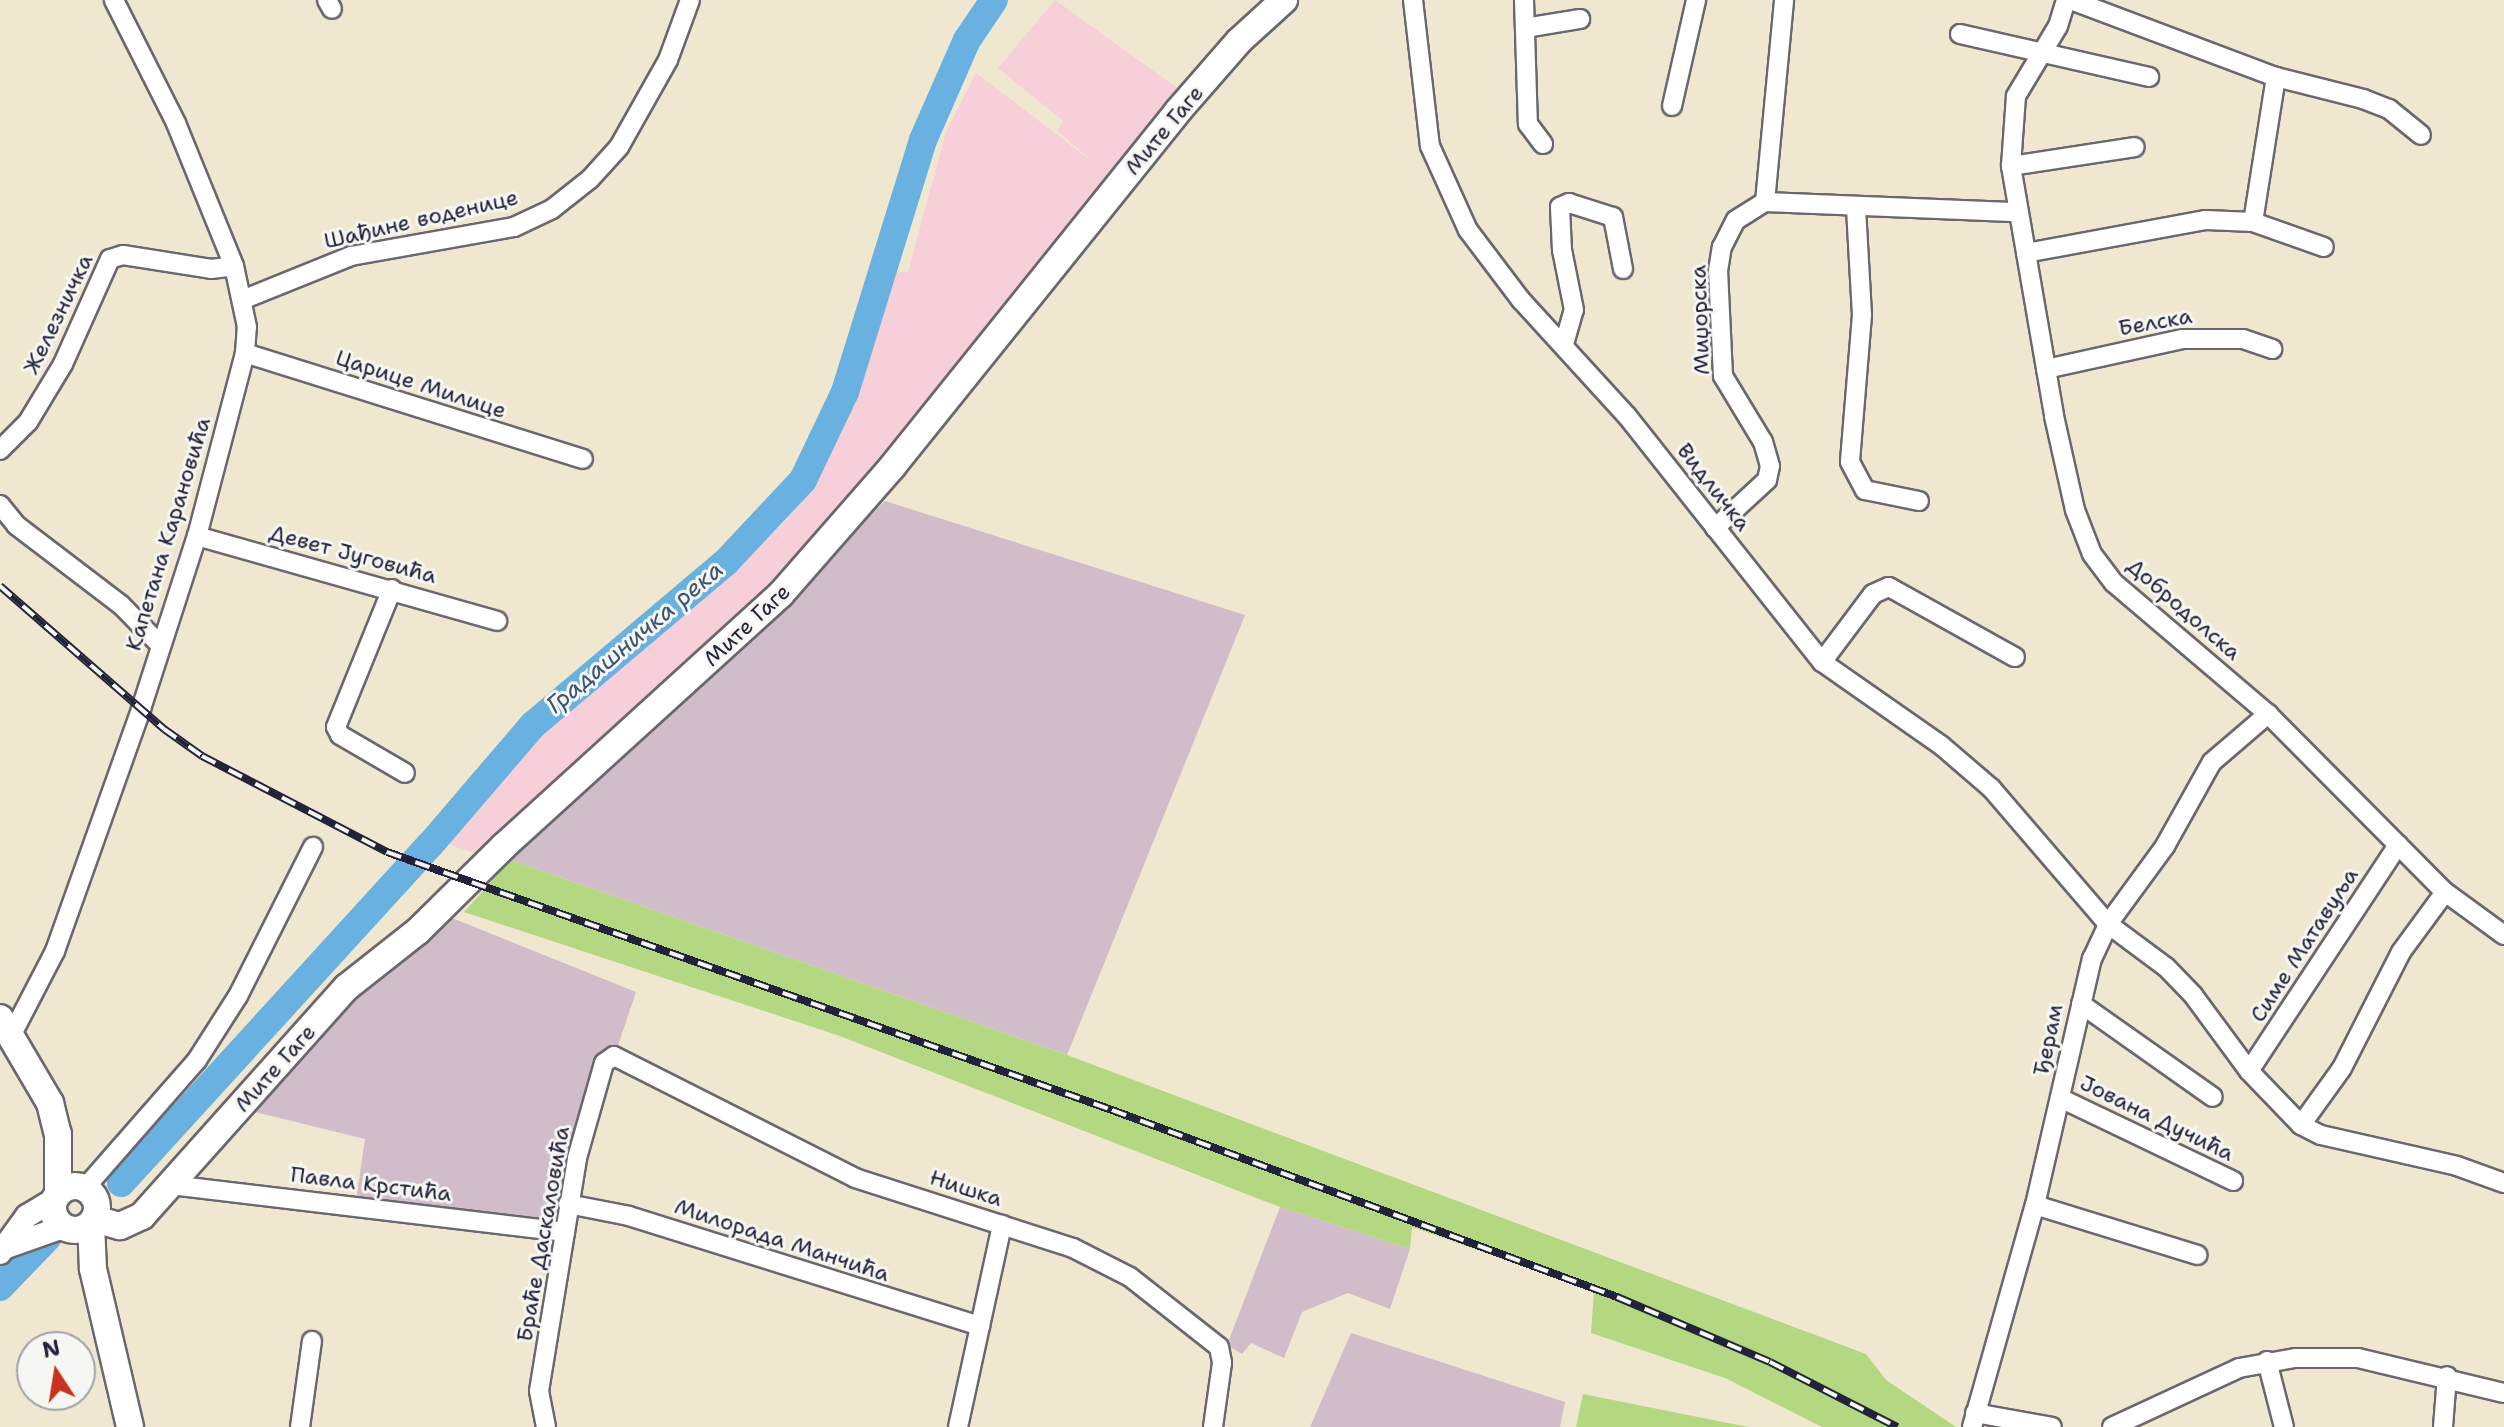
<!DOCTYPE html>
<html>
<head>
<meta charset="utf-8">
<style>
  body { margin:0 }
  #map { position:relative; width:2504px; height:1427px; overflow:hidden; background:#efe7d0; font-family:"Shantell Sans",sans-serif }
  div>[style] { position:absolute }
  .built>* { inset:0; background:#f6cfd8 }
  .industrial>* { inset:0; background:#d1bdca }
  .green>* { inset:0; background:#b4d881 }
  .river>* { height:28px; margin:-14px; padding:0 14px; transform-origin:14px; border-radius:14px; background:#68b1e0 }
  .roads { filter:drop-shadow(2px 0 #6a676f) drop-shadow(-2px 0 #6a676f) drop-shadow(0 2px #6a676f) drop-shadow(0 -2px #6a676f) }
  .minor>* { height:18px; margin:-9px; padding:0 9px; transform-origin:9px; border-radius:9px; background:#fff }
  .tertiary>* { height:22px; margin:-11px; padding:0 11px; transform-origin:11px; border-radius:11px; background:#fff }
  .secondary>* { height:26px; margin:-13px; padding:0 13px; transform-origin:13px; border-radius:13px; background:#fff }
  .secondary>.ring { margin:-13px; padding:0; box-sizing:content-box; background:none; border:26px solid #fff; border-radius:50% }
  .rail>* { height:8px; margin-top:-4px; transform-origin:0; background:repeating-linear-gradient(90deg,#f6f6f2 0 15px,#22223b 0 30px); box-sizing:border-box; border-block:2px solid #22223b }
  span { translate:-50% -50%; white-space:nowrap; text-align:center; line-height:1.15; -webkit-text-stroke:6px #f6f6f2; paint-order:stroke }
  .street-label { font-size:22px; color:#22223b }
  .water-label { font-size:24px; color:#3a5475; font-style:italic }
  .north { position:absolute; left:16px; top:1331px; width:80px; height:80px; box-sizing:border-box; background:#f6f6f2; border:2px solid #a1a1a9; border-radius:50%; rotate:348deg; font-size:22px; font-weight:700; line-height:32px; text-align:center; color:#22223b }
  .north::after { content:''; display:block; margin:auto; width:28px; height:36px; background:#c8321e; clip-path:polygon(50% 0,100% 100%,50% 72%,0 100%) }
</style>
</head>
<body>
<div id="map">
  <div class="built">
    <i style="clip-path:polygon(1055px 0,1177px 88px,1108px 174px,992px 340px,856px 508px,480px 855px,448px 844px,526px 747px,572px 703px,708px 596px,787px 519px,827px 455px,866px 358px,889px 273px,908px 272px,946px 132px,976px 73px,1094px 163px,1057px 130px,1063px 121px,998px 68px)"></i>
  </div>
  <div class="industrial">
    <i style="clip-path:polygon(885px 501px,1245px 615px,1067px 1055px,511px 860px)"></i>
    <i style="clip-path:polygon(452px 918px,636px 992px,558px 1224px,356px 1201px,365px 1139px,251px 1111px,340px 998px)"></i>
    <i style="clip-path:polygon(1280px 1207px,1410px 1249px,1390px 1309px,1348px 1293px,1302px 1312px,1284px 1358px,1251px 1343px,1242px 1354px,1227px 1345px)"></i>
    <i style="clip-path:polygon(1351px 1333px,1565px 1402px,1560px 1427px,1310px 1427px)"></i>
  </div>
  <div class="green">
    <i style="clip-path:polygon(511px 860px,1067px 1055px,1866px 1354px,1886px 1380px,1956px 1427px,1822px 1427px,1725px 1378px,1591px 1333px,1594px 1291px,1412px 1227px,1410px 1249px,1280px 1207px,837px 1035px,464px 912px)"></i>
    <i style="clip-path:polygon(1583px 1394px,1748px 1427px,1576px 1427px)"></i>
  </div>
  <div class="river">
    <i style="left:121px;top:1183px;width:458px;rotate:-47.6deg"></i>
    <i style="left:430px;top:845px;width:158px;rotate:-49.4deg"></i>
    <i style="left:533px;top:725px;width:253px;rotate:-40.2deg"></i>
    <i style="left:726px;top:562px;width:112px;rotate:-46.8deg"></i>
    <i style="left:803px;top:480px;width:98px;rotate:-64.5deg"></i>
    <i style="left:845px;top:392px;width:264px;rotate:-72.8deg"></i>
    <i style="left:923px;top:140px;width:109px;rotate:-66.3deg"></i>
    <i style="left:967px;top:40px;width:48px;rotate:-56deg"></i>
    <i style="left:0;top:1287px;width:69px;rotate:-46.2deg"></i>
  </div>
  <div class="roads">
    <div class="minor">
      <i style="left:327px;top:0;width:10px;rotate:61deg"></i>
      <i style="left:1413px;top:0;width:147px;rotate:83.4deg"></i>
      <i style="left:1430px;top:146px;width:92px;rotate:65.7deg"></i>
      <i style="left:1468px;top:230px;width:88px;rotate:52.9deg"></i>
      <i style="left:1521px;top:300px;width:157px;rotate:47.6deg"></i>
      <i style="left:1627px;top:416px;width:314px;rotate:51.6deg"></i>
      <i style="left:1822px;top:662px;width:146px;rotate:35deg"></i>
      <i style="left:1942px;top:746px;width:65px;rotate:40.6deg"></i>
      <i style="left:1991px;top:788px;width:179px;rotate:49.3deg"></i>
      <i style="left:2108px;top:924px;width:72px;rotate:36.6deg"></i>
      <i style="left:2166px;top:967px;width:39px;rotate:46deg"></i>
      <i style="left:2193px;top:995px;width:94px;rotate:53.6deg"></i>
      <i style="left:2249px;top:1071px;width:75px;rotate:46.1deg"></i>
      <i style="left:2301px;top:1125px;width:22px;rotate:27deg"></i>
      <i style="left:2321px;top:1135px;width:139px;rotate:12.8deg"></i>
      <i style="left:2457px;top:1166px;width:50px;rotate:19.9deg"></i>
      <i style="left:1524px;top:0;width:124px;rotate:88.2deg"></i>
      <i style="left:1528px;top:124px;width:25px;rotate:53deg"></i>
      <i style="left:2066px;top:0;width:27px;rotate:107deg"></i>
      <i style="left:2058px;top:26px;width:82px;rotate:121deg"></i>
      <i style="left:2016px;top:96px;width:70px;rotate:94.1deg"></i>
      <i style="left:2011px;top:166px;width:254px;rotate:80.2deg"></i>
      <i style="left:2054px;top:416px;width:96px;rotate:77.4deg"></i>
      <i style="left:2075px;top:510px;width:47px;rotate:68.9deg"></i>
      <i style="left:2092px;top:554px;width:36px;rotate:53deg"></i>
      <i style="left:2114px;top:583px;width:202px;rotate:40.4deg"></i>
      <i style="left:2268px;top:714px;width:251px;rotate:45.2deg"></i>
      <i style="left:2445px;top:892px;width:73px;rotate:36.1deg"></i>
      <i style="left:2071px;top:0;width:219px;rotate:20.6deg"></i>
      <i style="left:2276px;top:77px;width:90px;rotate:14.2deg"></i>
      <i style="left:2363px;top:99px;width:28px;rotate:21deg"></i>
      <i style="left:2389px;top:109px;width:41px;rotate:39.1deg"></i>
      <i style="left:1525px;top:28px;width:56px;rotate:-9.3deg"></i>
      <i style="left:1960px;top:34px;width:194px;rotate:12.8deg"></i>
      <i style="left:1672px;top:106px;width:109px;rotate:-77.2deg"></i>
      <i style="left:2011px;top:166px;width:125px;rotate:-8.7deg"></i>
      <i style="left:1765px;top:202px;width:253px;rotate:2.3deg"></i>
      <i style="left:1856px;top:208px;width:107px;rotate:86.8deg"></i>
      <i style="left:1862px;top:315px;width:147px;rotate:94.7deg"></i>
      <i style="left:1850px;top:462px;width:32px;rotate:62deg"></i>
      <i style="left:1865px;top:490px;width:55px;rotate:11.5deg"></i>
      <i style="left:2253px;top:222px;width:147px;rotate:-81deg"></i>
      <i style="left:2026px;top:253px;width:183px;rotate:-10.4deg"></i>
      <i style="left:2206px;top:220px;width:47px;rotate:2.4deg"></i>
      <i style="left:2253px;top:222px;width:75px;rotate:19.4deg"></i>
      <i style="left:242px;top:300px;width:118px;rotate:-22deg"></i>
      <i style="left:351px;top:256px;width:166px;rotate:-10.1deg"></i>
      <i style="left:514px;top:227px;width:42px;rotate:-25.3deg"></i>
      <i style="left:552px;top:209px;width:48px;rotate:-38.3deg"></i>
      <i style="left:590px;top:179px;width:43px;rotate:-47.8deg"></i>
      <i style="left:619px;top:147px;width:100px;rotate:-60.6deg"></i>
      <i style="left:668px;top:60px;width:64px;rotate:-69.9deg"></i>
      <i style="left:1564px;top:344px;width:35px;rotate:-74deg"></i>
      <i style="left:1574px;top:310px;width:61px;rotate:-101.3deg"></i>
      <i style="left:1562px;top:250px;width:43px;rotate:-92.7deg"></i>
      <i style="left:1560px;top:207px;width:10px;rotate:-24deg"></i>
      <i style="left:1569px;top:203px;width:46px;rotate:17.7deg"></i>
      <i style="left:1613px;top:217px;width:53px;rotate:79.1deg"></i>
      <i style="left:245px;top:353px;width:354px;rotate:17.4deg"></i>
      <i style="left:2046px;top:369px;width:139px;rotate:-12.4deg"></i>
      <i style="left:2182px;top:339px;width:61px"></i>
      <i style="left:2243px;top:339px;width:31px;rotate:19deg"></i>
      <i style="left:0;top:450px;width:40px;rotate:-45deg"></i>
      <i style="left:28px;top:422px;width:68px;rotate:-58.9deg"></i>
      <i style="left:63px;top:364px;width:115px;rotate:-65.9deg"></i>
      <i style="left:110px;top:259px;width:14px;rotate:-17deg"></i>
      <i style="left:123px;top:255px;width:89px;rotate:9deg"></i>
      <i style="left:211px;top:269px;width:23px;rotate:-7deg"></i>
      <i style="left:0;top:505px;width:26px;rotate:51deg"></i>
      <i style="left:16px;top:525px;width:132px;rotate:37.3deg"></i>
      <i style="left:121px;top:605px;width:54px;rotate:45.7deg"></i>
      <i style="left:1715px;top:528px;width:71px;rotate:-42.7deg"></i>
      <i style="left:1767px;top:480px;width:14px;rotate:-78deg"></i>
      <i style="left:1770px;top:466px;width:25px;rotate:-106deg"></i>
      <i style="left:1763px;top:442px;width:77px;rotate:-121.2deg"></i>
      <i style="left:1723px;top:376px;width:105px;rotate:-92.7deg"></i>
      <i style="left:1718px;top:271px;width:24px;rotate:-81deg"></i>
      <i style="left:1722px;top:247px;width:30px;rotate:-63deg"></i>
      <i style="left:1736px;top:220px;width:34px;rotate:-32deg"></i>
      <i style="left:1765px;top:202px;width:203px;rotate:-84.6deg"></i>
      <i style="left:197px;top:536px;width:312px;rotate:15.8deg"></i>
      <i style="left:392px;top:589px;width:149px;rotate:112.1deg"></i>
      <i style="left:336px;top:727px;width:9px;rotate:63deg"></i>
      <i style="left:340px;top:735px;width:75px;rotate:30.3deg"></i>
      <i style="left:1822px;top:662px;width:85px;rotate:-53.1deg"></i>
      <i style="left:1873px;top:594px;width:17px;rotate:-24deg"></i>
      <i style="left:1889px;top:587px;width:144px;rotate:29.1deg"></i>
      <i style="left:2081px;top:1004px;width:161px;rotate:35.2deg"></i>
      <i style="left:11px;top:1036px;width:96px;rotate:-62.6deg"></i>
      <i style="left:55px;top:951px;width:257px;rotate:-70.4deg"></i>
      <i style="left:141px;top:709px;width:182px;rotate:-72.1deg"></i>
      <i style="left:197px;top:536px;width:189px;rotate:-75.3deg"></i>
      <i style="left:245px;top:353px;width:26px;rotate:-86deg"></i>
      <i style="left:247px;top:327px;width:62px;rotate:-102deg"></i>
      <i style="left:234px;top:266px;width:154px;rotate:-112.1deg"></i>
      <i style="left:176px;top:123px;width:138px;rotate:-116.8deg"></i>
      <i style="left:2249px;top:1071px;width:271px;rotate:-56.6deg"></i>
      <i style="left:2060px;top:1098px;width:192px;rotate:25.6deg"></i>
      <i style="left:2301px;top:1125px;width:70px;rotate:-54.3deg"></i>
      <i style="left:2342px;top:1068px;width:130px;rotate:-63deg"></i>
      <i style="left:2401px;top:952px;width:74px;rotate:-53.7deg"></i>
      <i style="left:171px;top:1185px;width:397px;rotate:6.8deg"></i>
      <i style="left:85px;top:1188px;width:170px;rotate:-48.8deg"></i>
      <i style="left:197px;top:1060px;width:76px;rotate:-57.4deg"></i>
      <i style="left:238px;top:996px;width:167px;rotate:-63.3deg"></i>
      <i style="left:568px;top:1204px;width:62px;rotate:11.1deg"></i>
      <i style="left:629px;top:1216px;width:368px;rotate:17.4deg"></i>
      <i style="left:2035px;top:1205px;width:170px;rotate:17.1deg"></i>
      <i style="left:2267px;top:1361px;width:68px;rotate:75.6deg"></i>
      <i style="left:1975px;top:1413px;width:78px;rotate:10.3deg"></i>
      <i style="left:300px;top:1427px;width:87px;rotate:-82.1deg"></i>
      <i style="left:546px;top:1427px;width:37px;rotate:-101deg"></i>
      <i style="left:539px;top:1391px;width:236px;rotate:-80.7deg"></i>
      <i style="left:577px;top:1158px;width:99px;rotate:-74.1deg"></i>
      <i style="left:604px;top:1063px;width:12px;rotate:-35deg"></i>
      <i style="left:614px;top:1056px;width:270px;rotate:26.8deg"></i>
      <i style="left:855px;top:1178px;width:229px;rotate:17.8deg"></i>
      <i style="left:1073px;top:1248px;width:64px;rotate:27deg"></i>
      <i style="left:1130px;top:1277px;width:113px;rotate:38.2deg"></i>
      <i style="left:1219px;top:1347px;width:16px;rotate:79deg"></i>
      <i style="left:1222px;top:1363px;width:65px;rotate:98deg"></i>
      <i style="left:958px;top:1427px;width:207px;rotate:-77.7deg"></i>
      <i style="left:1972px;top:1427px;width:231px;rotate:-74.2deg"></i>
      <i style="left:2035px;top:1205px;width:253px;rotate:-77deg"></i>
      <i style="left:2092px;top:959px;width:38px;rotate:-65deg"></i>
      <i style="left:2108px;top:924px;width:97px;rotate:-53.8deg"></i>
      <i style="left:2165px;top:846px;width:96px;rotate:-60.8deg"></i>
      <i style="left:2212px;top:762px;width:74px;rotate:-40.6deg"></i>
      <i style="left:2112px;top:1427px;width:140px;rotate:-24.9deg"></i>
      <i style="left:2239px;top:1368px;width:57px;rotate:-10.1deg"></i>
      <i style="left:2295px;top:1358px;width:63px"></i>
      <i style="left:2358px;top:1358px;width:150px;rotate:13.5deg"></i>
      <i style="left:2443px;top:1427px;width:51px;rotate:-85.5deg"></i>
    </div>
    <div class="tertiary">
      <i style="left:4px;top:1248px;width:63px;rotate:-19.6deg"></i>
      <i style="left:0;top:1253px;width:46px;rotate:-53.9deg"></i>
      <i style="left:27px;top:1216px;width:31px;rotate:-31deg"></i>
    </div>
    <div class="secondary">
      <i style="left:0;top:1018px;width:99px;rotate:59.5deg"></i>
      <i style="left:50px;top:1103px;width:32px;rotate:76deg"></i>
      <i style="left:58px;top:1134px;width:59px;rotate:90deg"></i>
      <i class="ring" style="left:53px;top:1186px;width:18px;height:18px"></i>
      <i style="left:95px;top:1219px;width:26px;rotate:16deg"></i>
      <i style="left:120px;top:1226px;width:24px;rotate:-24deg"></i>
      <i style="left:142px;top:1216px;width:307px;rotate:-48.2deg"></i>
      <i style="left:347px;top:987px;width:90px;rotate:-38.3deg"></i>
      <i style="left:418px;top:931px;width:121px;rotate:-44.7deg"></i>
      <i style="left:504px;top:846px;width:374px;rotate:-42.3deg"></i>
      <i style="left:781px;top:594px;width:169px;rotate:-48.8deg"></i>
      <i style="left:892px;top:467px;width:457px;rotate:-51.2deg"></i>
      <i style="left:1178px;top:111px;width:93px;rotate:-48.9deg"></i>
      <i style="left:1239px;top:41px;width:61px;rotate:-42.3deg"></i>
      <i style="left:91px;top:1224px;width:45px;rotate:87.5deg"></i>
      <i style="left:93px;top:1269px;width:162px;rotate:76.8deg"></i>
    </div>
  </div>
  <div class="rail">
    <i style="left:0;top:586px;width:218px;rotate:41.1deg"></i>
    <i style="left:164px;top:729px;width:47px;rotate:35.4deg"></i>
    <i style="left:202px;top:756px;width:208px;rotate:27.4deg"></i>
    <i style="left:387px;top:852px;width:770px;rotate:19.59deg"></i>
    <i style="left:1112px;top:1110px;width:539px;rotate:20.32deg"></i>
    <i style="left:1617px;top:1297px;width:166px;rotate:23deg"></i>
    <i style="left:1770px;top:1362px;width:143px;rotate:27.1deg"></i>
  </div>
  <div class="street-label">
    <span style="left:1164px;top:130px;rotate:-50deg">Мите Гаге</span>
    <span style="left:421px;top:219px;rotate:-13deg">Шађине воденице</span>
    <span style="left:58px;top:314px;rotate:-64deg">Железничка</span>
    <span style="left:1700px;top:320px;rotate:-92deg">Миџорска</span>
    <span style="left:2155px;top:322px;rotate:-10deg">Белска</span>
    <span style="left:421px;top:384px;rotate:18deg">Царице Милице</span>
    <span style="left:1714px;top:487px;rotate:52deg">Видличка</span>
    <span style="left:168px;top:534px;rotate:-73deg">Капетана Карановића</span>
    <span style="left:353px;top:554px;rotate:15deg">Девет Југовића</span>
    <span style="left:2184px;top:609px;rotate:41deg">Добродолска</span>
    <span style="left:747px;top:625px;rotate:-43deg">Мите Гаге</span>
    <span style="left:2304px;top:945px;rotate:-57deg">Симе Матавуља</span>
    <span style="left:2048px;top:1040px;rotate:-78deg">Ђерам</span>
    <span style="left:275px;top:1068px;rotate:-48deg">Мите Гаге</span>
    <span style="left:2157px;top:1118px;rotate:26deg">Јована Дучића</span>
    <span style="left:371px;top:1184px;rotate:7deg">Павла Крстића</span>
    <span style="left:966px;top:1188px;rotate:18deg">Нишка</span>
    <span style="left:543px;top:1234px;rotate:-80deg">Браће Даскаловића</span>
    <span style="left:782px;top:1240px;rotate:18deg">Милорада Манчића</span>
  </div>
  <div class="water-label">
    <span style="left:635px;top:638px;rotate:-40deg">Градашничка река</span>
  </div>
  <div class="north">N</div>
</div>
</body>
</html>
